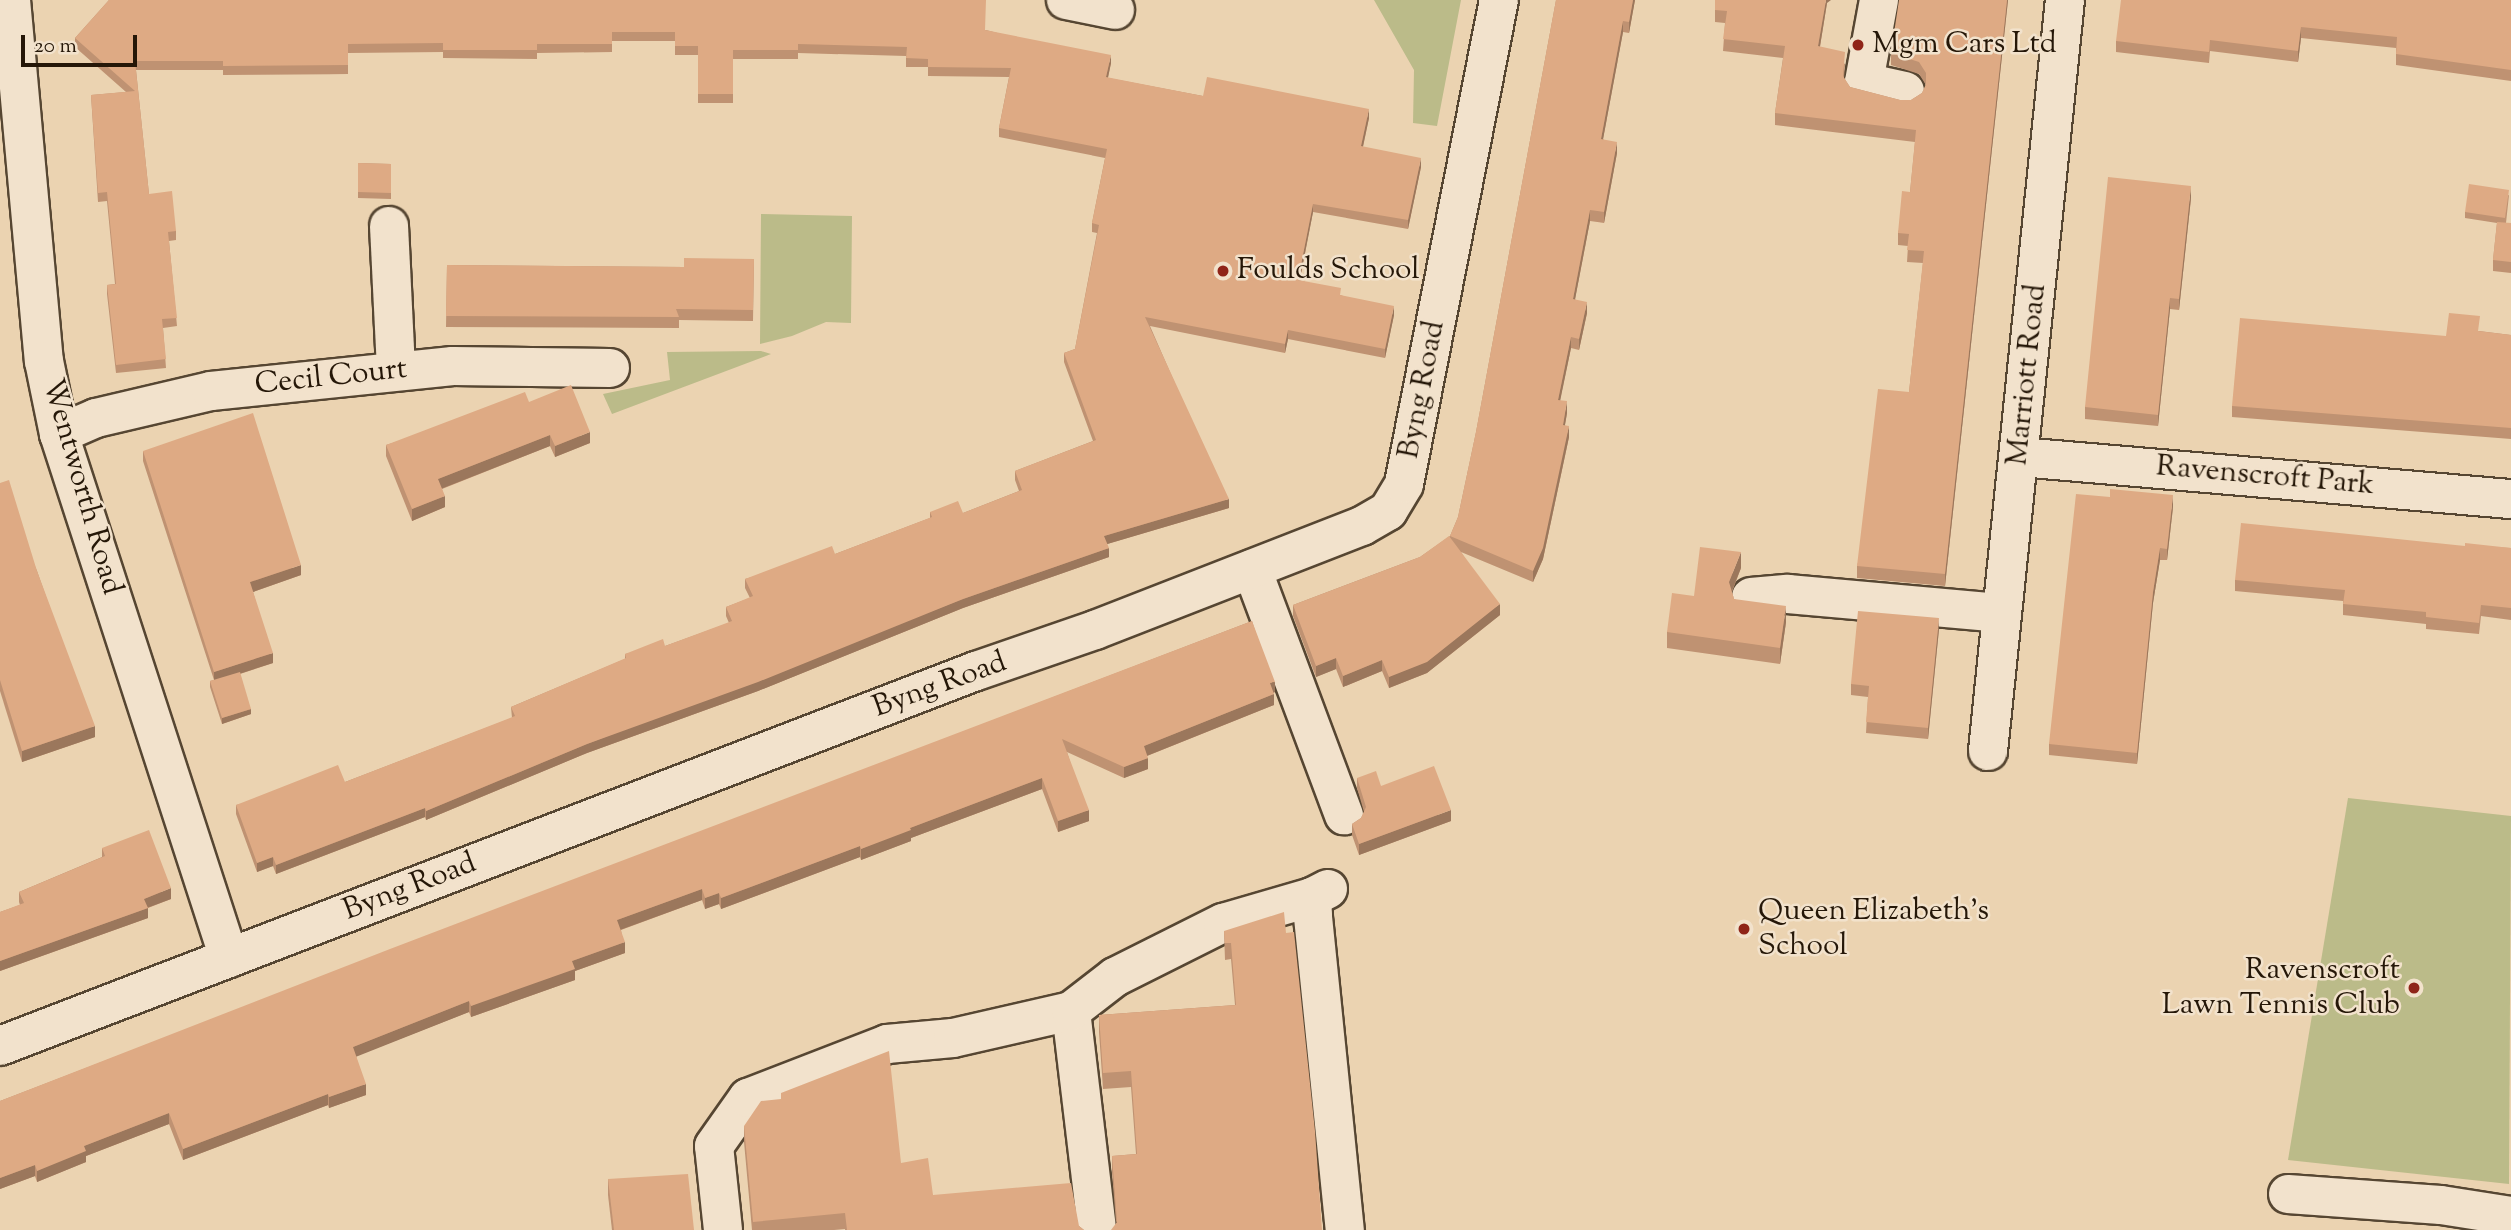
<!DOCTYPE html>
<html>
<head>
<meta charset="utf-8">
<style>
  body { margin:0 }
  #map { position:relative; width:2511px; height:1230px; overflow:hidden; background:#ebd3b1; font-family:"Sorts Mill Goudy",serif }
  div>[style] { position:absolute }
  .green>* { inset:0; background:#bbbb89 }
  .roads { filter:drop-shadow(2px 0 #564632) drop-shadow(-2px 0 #564632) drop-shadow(0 2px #564632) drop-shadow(0 -2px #564632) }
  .minor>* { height:38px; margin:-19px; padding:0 19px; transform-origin:19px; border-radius:19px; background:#f2e2cc }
  .wall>* { inset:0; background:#bf9272 }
  .shaded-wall>* { inset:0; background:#9b775c }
  .building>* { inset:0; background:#deaa84 }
  .dots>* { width:19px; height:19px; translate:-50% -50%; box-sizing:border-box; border:4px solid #f2e2cc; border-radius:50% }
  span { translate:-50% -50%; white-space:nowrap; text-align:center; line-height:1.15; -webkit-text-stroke:5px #f2e2cc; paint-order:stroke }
  .poi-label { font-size:30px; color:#251708 }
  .left { translate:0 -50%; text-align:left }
  .right { translate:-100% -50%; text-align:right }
  .street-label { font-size:30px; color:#251708 }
  .scale { position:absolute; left:21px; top:35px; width:116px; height:32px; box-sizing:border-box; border:4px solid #251708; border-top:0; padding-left:9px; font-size:21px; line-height:24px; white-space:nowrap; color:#251708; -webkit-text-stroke:5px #f2e2cc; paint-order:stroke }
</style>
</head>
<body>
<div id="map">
  <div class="green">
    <i style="clip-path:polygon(1374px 0,1461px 0,1437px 126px,1413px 123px,1414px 70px)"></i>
    <i style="clip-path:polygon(761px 214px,852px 216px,851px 323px,826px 322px,792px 336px,760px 344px)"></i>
    <i style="clip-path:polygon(761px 351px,771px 354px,612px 414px,603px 394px,670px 380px,667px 352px)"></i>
    <i style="clip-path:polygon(2348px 798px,2511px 816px,2509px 1184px,2288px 1160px)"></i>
  </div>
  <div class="roads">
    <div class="minor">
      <i style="left:11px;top:0;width:363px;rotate:84.8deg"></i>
      <i style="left:44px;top:361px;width:75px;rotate:78.4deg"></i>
      <i style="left:59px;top:434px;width:551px;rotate:72.03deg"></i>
      <i style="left:1066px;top:0;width:50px;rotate:11.5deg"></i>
      <i style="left:1879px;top:0;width:83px;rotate:100.4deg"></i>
      <i style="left:1864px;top:82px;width:42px;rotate:12.4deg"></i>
      <i style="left:389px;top:226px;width:145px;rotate:87.2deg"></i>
      <i style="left:59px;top:434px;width:40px;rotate:-23.4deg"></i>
      <i style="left:96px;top:418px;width:118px;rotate:-13.2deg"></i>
      <i style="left:211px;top:391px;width:243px;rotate:-5.9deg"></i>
      <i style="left:453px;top:366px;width:157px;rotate:0.7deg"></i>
      <i style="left:2020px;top:457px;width:493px;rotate:4.9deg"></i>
      <i style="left:1252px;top:569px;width:263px;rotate:69.5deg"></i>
      <i style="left:1751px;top:597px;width:37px;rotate:-5deg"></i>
      <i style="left:1788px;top:594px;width:215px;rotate:5.1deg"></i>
      <i style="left:1988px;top:751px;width:755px;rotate:-84.15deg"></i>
      <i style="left:1328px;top:889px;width:18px;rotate:153deg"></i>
      <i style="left:1312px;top:897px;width:20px;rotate:87deg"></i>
      <i style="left:1313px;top:917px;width:315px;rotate:84.2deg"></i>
      <i style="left:1071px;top:1011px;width:221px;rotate:83.2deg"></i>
      <i style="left:0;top:1046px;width:1046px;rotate:-21.02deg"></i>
      <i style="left:976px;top:671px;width:126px;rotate:-19deg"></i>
      <i style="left:1095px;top:630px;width:287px;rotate:-21.3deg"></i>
      <i style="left:1362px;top:526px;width:30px;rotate:-30deg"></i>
      <i style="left:1388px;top:511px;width:31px;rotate:-59deg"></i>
      <i style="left:1404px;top:484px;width:493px;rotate:-78.9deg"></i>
      <i style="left:2288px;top:1194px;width:153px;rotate:4.1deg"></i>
      <i style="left:2441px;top:1205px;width:71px;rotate:8.9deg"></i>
      <i style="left:723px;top:1230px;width:84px;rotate:-96.1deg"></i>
      <i style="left:714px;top:1146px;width:59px;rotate:-54.7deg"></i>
      <i style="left:748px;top:1098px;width:149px;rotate:-21.2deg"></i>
      <i style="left:887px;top:1044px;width:66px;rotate:-5.2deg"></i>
      <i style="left:953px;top:1038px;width:121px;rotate:-12.9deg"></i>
      <i style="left:1071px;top:1011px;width:56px;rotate:-37.7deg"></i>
      <i style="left:1115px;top:977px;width:121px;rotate:-26.6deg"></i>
      <i style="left:1223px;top:923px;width:93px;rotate:-16.3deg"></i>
    </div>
  </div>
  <div class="wall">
    <i style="clip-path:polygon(109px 0,986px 30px,1111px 63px,1108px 78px,1203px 96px,1369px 118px,1363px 147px,1421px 167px,1408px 229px,1313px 212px,1300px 280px,1394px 315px,1385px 358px,1288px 339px,1285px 353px,1150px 326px,1229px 508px,1107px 544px,1109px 557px,963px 608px,758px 691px,587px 753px,426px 820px,425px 817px,276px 874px,273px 866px,257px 872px,236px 814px,236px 805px,345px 782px,512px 718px,511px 707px,625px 659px,625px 654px,665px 646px,729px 623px,726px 616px,726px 607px,750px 598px,745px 588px,745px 579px,835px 554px,930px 518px,930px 512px,963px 513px,1019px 491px,1015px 480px,1015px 471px,1093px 441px,1064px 362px,1064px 353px,1075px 349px,1097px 233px,1092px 232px,1092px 223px,1105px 158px,999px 137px,999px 128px,1009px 77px,928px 76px,928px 67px,906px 67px,906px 56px,798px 53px,798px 59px,733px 59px,733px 103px,698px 103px,698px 55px,675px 55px,675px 41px,612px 41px,612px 52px,537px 53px,537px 59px,443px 58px,443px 52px,348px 53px,348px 74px,223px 75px,223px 70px,136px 70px,149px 194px,176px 231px,176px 240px,169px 241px,177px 326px,163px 328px,166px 368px,116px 373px,107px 294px,107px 285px,115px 284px,107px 201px,98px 202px,91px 95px,126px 92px,75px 47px,75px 38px)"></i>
    <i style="clip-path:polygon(1556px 0,1635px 0,1629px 33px,1623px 32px,1603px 139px,1617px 153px,1604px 223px,1590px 221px,1575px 299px,1587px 313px,1579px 350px,1571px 348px,1560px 400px,1567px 413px,1565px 425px,1569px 437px,1543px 559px,1533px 582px,1461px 552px,1500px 615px,1427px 673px,1389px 688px,1382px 671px,1343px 687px,1336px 669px,1316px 677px,1293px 616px,1293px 605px,1420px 557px,1450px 536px,1458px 517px,1476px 432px)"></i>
    <i style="clip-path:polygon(1715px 0,1827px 3px,1820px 47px,1845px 64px,1844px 78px,1850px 87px,1900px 100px,1911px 100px,1922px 93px,1926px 85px,1919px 74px,1891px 65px,1891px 53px,2008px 0,1945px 586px,1857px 578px,1857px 566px,1909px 392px,1923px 263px,1907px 262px,1908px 246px,1898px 245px,1898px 233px,1910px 192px,1915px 142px,1775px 125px,1775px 113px,1783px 58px,1723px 51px,1725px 23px,1715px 22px)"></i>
    <i style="clip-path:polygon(2511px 0,2511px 81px,2396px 65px,2396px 48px,2301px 38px,2298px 62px,2210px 51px,2209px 63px,2116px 52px,2116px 41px)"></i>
    <i style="clip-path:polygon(358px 163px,391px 164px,391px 199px,358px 198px)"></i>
    <i style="clip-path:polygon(2509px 195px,2506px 223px,2511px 223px,2511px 273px,2493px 271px,2493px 260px,2497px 223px,2465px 218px,2465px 212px)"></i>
    <i style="clip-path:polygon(2191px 198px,2179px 310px,2170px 309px,2158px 426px,2085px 419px,2085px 407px)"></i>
    <i style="clip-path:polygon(754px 259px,753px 321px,679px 320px,679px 328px,446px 327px,447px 265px,684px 267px)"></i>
    <i style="clip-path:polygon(2479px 331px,2511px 335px,2511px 439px,2232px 417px,2232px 406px,2446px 336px)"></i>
    <i style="clip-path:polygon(529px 402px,590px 443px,555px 457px,550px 446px,442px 489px,445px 507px,412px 521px,386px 456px,386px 445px)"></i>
    <i style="clip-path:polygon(143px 451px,301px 575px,253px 592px,273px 663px,240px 674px,251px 714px,222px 724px,210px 687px,210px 681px,214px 680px,143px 461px)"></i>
    <i style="clip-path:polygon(0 483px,37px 571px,95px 737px,22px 762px,0 691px)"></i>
    <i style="clip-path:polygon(2173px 507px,2167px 560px,2160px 560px,2153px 603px,2137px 764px,2049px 755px,2049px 744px)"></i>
    <i style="clip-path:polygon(2465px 546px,2511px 548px,2511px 620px,2481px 616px,2479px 634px,2426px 629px,2426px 624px,2343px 615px,2343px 601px,2235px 591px,2235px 580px)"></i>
    <i style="clip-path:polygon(1741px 568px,1732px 592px,1734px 599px,1786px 622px,1780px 664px,1667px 648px,1667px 632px,1694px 596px)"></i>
    <i style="clip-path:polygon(1252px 621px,1275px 692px,1273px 693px,1274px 705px,1147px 756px,1148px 769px,1124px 778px,1067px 752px,1089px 821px,1058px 832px,1042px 789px,911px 838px,911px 841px,861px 860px,860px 857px,721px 909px,719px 904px,705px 909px,702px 900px,621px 930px,625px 953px,575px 971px,575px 980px,471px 1017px,469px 1012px,356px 1056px,366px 1095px,329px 1108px,328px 1105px,183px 1160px,169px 1124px,86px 1156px,86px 1162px,37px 1182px,35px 1176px,0 1189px,0 1101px)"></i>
    <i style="clip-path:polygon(1939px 629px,1928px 739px,1866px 733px,1868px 697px,1851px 695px,1851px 684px)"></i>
    <i style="clip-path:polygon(1357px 778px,1381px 786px,1451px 821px,1359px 855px,1352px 835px,1352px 824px,1361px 818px,1364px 812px,1357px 788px)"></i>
    <i style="clip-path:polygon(102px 848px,171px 899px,148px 908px,148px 918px,0 971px,0 912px,20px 905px,19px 902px,19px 892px,102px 857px)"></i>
    <i style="clip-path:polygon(1224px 931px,1286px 933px,1116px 1223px,1112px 1172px,1112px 1156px,1136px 1154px,1131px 1087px,1103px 1089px,1099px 1032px,1099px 1015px,1235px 1005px,1231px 959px,1225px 960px)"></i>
    <i style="clip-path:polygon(744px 1126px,901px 1163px,933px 1195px,1079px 1226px,1084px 1230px,845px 1230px,845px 1229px,834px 1230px,752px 1230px,744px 1142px)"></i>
    <i style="clip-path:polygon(608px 1179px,694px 1230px,612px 1230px,608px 1195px)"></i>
  </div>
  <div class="shaded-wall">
    <i style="clip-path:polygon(1633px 0,1635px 0,1629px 33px,1629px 22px)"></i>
    <i style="clip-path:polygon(1826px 0,1831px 0,1827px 3px,1818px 58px,1818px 46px)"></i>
    <i style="clip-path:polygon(2007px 0,2008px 0,1945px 586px,1945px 574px)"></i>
    <i style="clip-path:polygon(1623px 21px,1623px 32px,1601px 150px,1601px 139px)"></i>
    <i style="clip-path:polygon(2301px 27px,2301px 38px,2298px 62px,2298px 51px)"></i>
    <i style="clip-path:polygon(1111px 55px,1111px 63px,1106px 86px,1106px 77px)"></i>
    <i style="clip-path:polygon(1369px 109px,1369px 118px,1361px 155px,1361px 146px)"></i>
    <i style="clip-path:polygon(1617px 142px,1617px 153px,1604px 223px,1604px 212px)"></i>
    <i style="clip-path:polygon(1421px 158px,1421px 167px,1408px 229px,1408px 220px)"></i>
    <i style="clip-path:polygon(2191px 186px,2191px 198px,2179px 310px,2179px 299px)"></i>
    <i style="clip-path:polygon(1313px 204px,1313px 212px,1298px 288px,1298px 280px)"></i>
    <i style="clip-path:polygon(1590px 210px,1590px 221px,1573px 310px,1573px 299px)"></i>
    <i style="clip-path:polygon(2170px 298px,2170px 309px,2158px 426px,2158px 415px)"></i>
    <i style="clip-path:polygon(1587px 302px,1587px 313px,1579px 350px,1579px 339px)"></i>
    <i style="clip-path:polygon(1394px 306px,1394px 315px,1385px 358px,1385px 349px)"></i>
    <i style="clip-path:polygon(1288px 330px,1288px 339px,1285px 353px,1285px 344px)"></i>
    <i style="clip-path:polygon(1571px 337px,1571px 348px,1558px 411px,1558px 400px)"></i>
    <i style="clip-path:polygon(1567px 401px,1567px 413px,1563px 436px,1563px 425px)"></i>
    <i style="clip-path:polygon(1569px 426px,1569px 437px,1543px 559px,1533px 582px,1533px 571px)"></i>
    <i style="clip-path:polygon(590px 432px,590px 443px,555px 457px,555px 446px)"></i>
    <i style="clip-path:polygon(550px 435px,550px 446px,438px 490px,438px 479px)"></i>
    <i style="clip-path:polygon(2173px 495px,2173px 507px,2167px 560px,2167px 549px)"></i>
    <i style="clip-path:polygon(445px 496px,445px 507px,412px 521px,412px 509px)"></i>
    <i style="clip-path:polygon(1229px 499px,1229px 508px,1104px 545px,1104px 536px)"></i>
    <i style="clip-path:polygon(1109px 548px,1109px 557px,963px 608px,758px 691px,587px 753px,426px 820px,426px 811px,587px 744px,963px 599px)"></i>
    <i style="clip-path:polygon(2160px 548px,2160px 560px,2153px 603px,2137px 764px,2137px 753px,2153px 592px)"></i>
    <i style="clip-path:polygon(1741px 552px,1741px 568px,1729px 598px,1729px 582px)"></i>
    <i style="clip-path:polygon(301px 565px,301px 575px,250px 593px,250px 582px)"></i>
    <i style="clip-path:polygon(1500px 604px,1500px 615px,1427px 673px,1389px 688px,1389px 677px)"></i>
    <i style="clip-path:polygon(1786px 606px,1786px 622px,1780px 664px,1780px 648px)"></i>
    <i style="clip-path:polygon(1939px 618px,1939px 629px,1928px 739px,1928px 728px)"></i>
    <i style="clip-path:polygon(273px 653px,273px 663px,214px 682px,214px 672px)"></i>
    <i style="clip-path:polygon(1336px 658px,1336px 669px,1316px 677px,1316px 666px)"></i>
    <i style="clip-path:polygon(1382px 660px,1382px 671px,1343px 687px,1343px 676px)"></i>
    <i style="clip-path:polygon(1275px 682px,1275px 692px,1270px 694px,1270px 683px)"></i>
    <i style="clip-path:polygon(1274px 694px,1274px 705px,1144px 757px,1144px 746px)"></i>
    <i style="clip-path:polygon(251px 709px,251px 714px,222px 724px,222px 718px)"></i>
    <i style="clip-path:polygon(95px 726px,95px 737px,22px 762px,22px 751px)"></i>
    <i style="clip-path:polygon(1148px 758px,1148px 769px,1124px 778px,1124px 767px)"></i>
    <i style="clip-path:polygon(1042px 778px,1042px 789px,911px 838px,911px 841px,861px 860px,861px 849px,910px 828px)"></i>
    <i style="clip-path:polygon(425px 808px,425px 817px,276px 874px,276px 865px)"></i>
    <i style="clip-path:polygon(1089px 810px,1089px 821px,1058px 832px,1058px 821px)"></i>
    <i style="clip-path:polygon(1451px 810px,1451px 821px,1359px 855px,1359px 844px)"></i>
    <i style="clip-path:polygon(860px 846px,860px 857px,721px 909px,721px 898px)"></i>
    <i style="clip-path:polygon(273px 857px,273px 866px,257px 872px,257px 863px)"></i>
    <i style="clip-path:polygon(171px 888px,171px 899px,144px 909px,144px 899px)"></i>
    <i style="clip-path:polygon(702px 889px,702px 900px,617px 931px,617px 920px)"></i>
    <i style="clip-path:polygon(719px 893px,719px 904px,705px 909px,705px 898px)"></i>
    <i style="clip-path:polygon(148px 908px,148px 918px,0 971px,0 961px)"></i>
    <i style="clip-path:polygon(625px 942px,625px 953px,575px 971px,575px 980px,471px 1017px,471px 1006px,572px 961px)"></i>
    <i style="clip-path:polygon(469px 1001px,469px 1012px,353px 1058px,353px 1047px)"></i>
    <i style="clip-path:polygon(366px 1084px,366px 1095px,329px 1108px,329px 1097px)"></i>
    <i style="clip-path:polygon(328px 1094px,328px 1105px,183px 1160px,183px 1149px)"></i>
    <i style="clip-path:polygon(169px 1113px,169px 1124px,86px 1156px,86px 1162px,37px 1182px,37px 1171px,84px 1146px)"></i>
    <i style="clip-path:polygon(35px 1165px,35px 1176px,0 1189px,0 1178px)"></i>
  </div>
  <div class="building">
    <i style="clip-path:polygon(109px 0,986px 0,985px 30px,1111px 55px,1106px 77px,1203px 96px,1207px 77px,1369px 109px,1361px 146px,1421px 158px,1408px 220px,1313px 204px,1298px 280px,1341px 288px,1340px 295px,1394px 306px,1385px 349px,1288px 330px,1285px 344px,1145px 317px,1229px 499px,1104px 536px,1109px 548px,963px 599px,758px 682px,587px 744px,426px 811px,425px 808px,276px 865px,273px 857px,257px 863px,236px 805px,338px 765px,345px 782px,515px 716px,511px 707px,626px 658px,625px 654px,663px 639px,665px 646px,732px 621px,726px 607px,753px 596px,745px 579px,832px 546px,835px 554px,932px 517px,930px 512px,958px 501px,963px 513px,1022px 490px,1015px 471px,1096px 440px,1064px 353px,1075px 349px,1099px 225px,1092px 223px,1107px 149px,999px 128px,1011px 68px,928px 67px,928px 59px,906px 58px,907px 47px,798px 44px,798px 50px,733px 50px,733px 94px,698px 94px,698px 46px,675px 46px,675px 32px,612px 32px,612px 44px,537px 44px,537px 50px,443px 50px,443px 43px,348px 44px,348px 65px,223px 66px,223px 61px,135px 61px,149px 194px,172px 191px,176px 231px,168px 232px,177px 318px,162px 319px,166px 359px,116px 365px,107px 285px,116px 284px,107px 192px,98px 193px,91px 95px,135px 91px,75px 38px)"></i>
    <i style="clip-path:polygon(1556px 0,1633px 0,1629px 22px,1623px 21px,1601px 139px,1617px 142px,1604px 212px,1590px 210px,1573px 299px,1587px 302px,1579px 339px,1571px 337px,1558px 400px,1567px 401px,1563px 425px,1569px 426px,1543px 548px,1533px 571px,1450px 536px,1458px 517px,1476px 432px)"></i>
    <i style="clip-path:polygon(1715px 0,1826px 0,1818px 46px,1845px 52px,1843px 76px,1850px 87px,1900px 100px,1911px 100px,1922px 93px,1926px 84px,1926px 73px,1919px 62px,1891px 53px,1899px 0,2007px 0,1945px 574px,1857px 566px,1878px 389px,1909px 392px,1924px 251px,1907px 250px,1909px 234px,1898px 233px,1902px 191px,1910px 192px,1916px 130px,1775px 113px,1785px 46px,1723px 39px,1727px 11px,1715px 10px)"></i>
    <i style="clip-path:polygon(2121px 0,2511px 0,2511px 70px,2396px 54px,2397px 37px,2301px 27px,2298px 51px,2210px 40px,2209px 52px,2116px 41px)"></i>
    <i style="clip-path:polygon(358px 163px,391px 164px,391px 193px,358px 192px)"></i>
    <i style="clip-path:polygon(2108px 177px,2191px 186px,2179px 299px,2170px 298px,2158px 415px,2085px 407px)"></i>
    <i style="clip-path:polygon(2469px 184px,2509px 190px,2505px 218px,2465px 212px)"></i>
    <i style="clip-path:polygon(2497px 222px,2511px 223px,2511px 262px,2493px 260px)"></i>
    <i style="clip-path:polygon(684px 258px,754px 259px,753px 310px,676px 309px,679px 317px,446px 316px,447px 265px,684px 267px)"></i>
    <i style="clip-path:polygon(2449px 313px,2480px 316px,2478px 331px,2511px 335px,2511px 428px,2232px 406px,2240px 318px,2446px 336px)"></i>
    <i style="clip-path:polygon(571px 385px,590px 432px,555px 446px,550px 435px,438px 479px,445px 496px,412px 509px,386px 445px,525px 392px,529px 402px)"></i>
    <i style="clip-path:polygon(253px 413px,301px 565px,250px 582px,273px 653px,214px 672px,143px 451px)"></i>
    <i style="clip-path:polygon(9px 480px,37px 571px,95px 726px,22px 751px,0 680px,0 483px)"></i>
    <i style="clip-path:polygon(2110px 489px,2173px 495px,2167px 549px,2160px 548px,2153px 592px,2137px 753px,2049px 744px,2076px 494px,2110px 497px)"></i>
    <i style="clip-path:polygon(2241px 523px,2465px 546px,2465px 543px,2511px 548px,2511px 608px,2481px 605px,2479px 623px,2426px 617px,2426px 612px,2343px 604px,2345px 590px,2235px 580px)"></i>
    <i style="clip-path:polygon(1449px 536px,1500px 604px,1427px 662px,1389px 677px,1382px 660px,1343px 676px,1336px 658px,1316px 666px,1293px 605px,1420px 557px)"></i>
    <i style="clip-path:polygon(1700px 547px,1741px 552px,1729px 582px,1734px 599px,1786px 606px,1780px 648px,1667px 632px,1672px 593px,1694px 596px)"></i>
    <i style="clip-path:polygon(1858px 611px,1939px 618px,1928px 728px,1866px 722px,1869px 686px,1851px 684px)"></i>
    <i style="clip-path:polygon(1252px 621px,1275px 682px,1270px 683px,1274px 694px,1144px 746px,1148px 758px,1124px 767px,1062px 739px,1089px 810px,1058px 821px,1042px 778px,910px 828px,911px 830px,861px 849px,860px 846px,721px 898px,719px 893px,705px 898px,702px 889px,617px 920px,625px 942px,572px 961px,575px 969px,471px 1006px,469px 1001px,353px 1047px,366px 1084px,329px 1097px,328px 1094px,183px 1149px,169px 1113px,84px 1146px,86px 1151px,37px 1171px,35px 1165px,0 1178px,0 1101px,390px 949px)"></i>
    <i style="clip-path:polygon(240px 672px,251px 709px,222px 718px,210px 681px)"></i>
    <i style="clip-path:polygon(1434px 766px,1451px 810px,1359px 844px,1352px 824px,1361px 818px,1366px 807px,1357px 778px,1376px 771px,1381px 786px)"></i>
    <i style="clip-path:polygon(149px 830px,171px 888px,144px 899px,148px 908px,0 961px,0 912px,24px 903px,19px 892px,105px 856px,102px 848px)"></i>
    <i style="clip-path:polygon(1284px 912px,1286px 933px,1294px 932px,1315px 1131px,1322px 1230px,1111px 1230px,1117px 1222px,1112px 1156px,1137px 1154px,1131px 1071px,1103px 1073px,1099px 1015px,1236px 1005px,1231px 943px,1225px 943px,1224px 931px)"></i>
    <i style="clip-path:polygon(889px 1051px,901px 1163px,928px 1158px,933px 1195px,1071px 1183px,1079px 1226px,1084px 1230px,847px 1230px,845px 1213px,753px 1222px,744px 1126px,761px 1101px,781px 1099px,781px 1093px)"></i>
    <i style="clip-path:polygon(688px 1174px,694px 1230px,614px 1230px,608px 1179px)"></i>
  </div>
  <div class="dots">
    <i style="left:1858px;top:45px;background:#8f2418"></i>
    <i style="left:1223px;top:271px;background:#8f2418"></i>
    <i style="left:1744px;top:929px;background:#8f2418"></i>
    <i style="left:2414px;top:988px;background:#8f2418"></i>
  </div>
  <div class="poi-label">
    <span class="left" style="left:1872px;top:45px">Mgm Cars Ltd</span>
    <span class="left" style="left:1237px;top:271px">Foulds School</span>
    <span class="left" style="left:1758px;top:929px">Queen Elizabeth's<br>School</span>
    <span class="right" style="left:2400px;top:988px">Ravenscroft<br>Lawn Tennis Club</span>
  </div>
  <div class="street-label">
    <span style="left:2028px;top:375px;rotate:-84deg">Marriott Road</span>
    <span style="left:331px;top:378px;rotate:-6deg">Cecil Court</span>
    <span style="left:1423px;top:390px;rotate:-79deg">Byng Road</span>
    <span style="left:2265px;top:477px;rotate:5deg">Ravenscroft Park</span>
    <span style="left:81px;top:487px;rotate:74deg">Wentworth Road</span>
    <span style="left:940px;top:686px;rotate:-20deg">Byng Road</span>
    <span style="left:410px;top:888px;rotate:-21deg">Byng Road</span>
  </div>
  <div class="scale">20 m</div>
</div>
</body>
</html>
